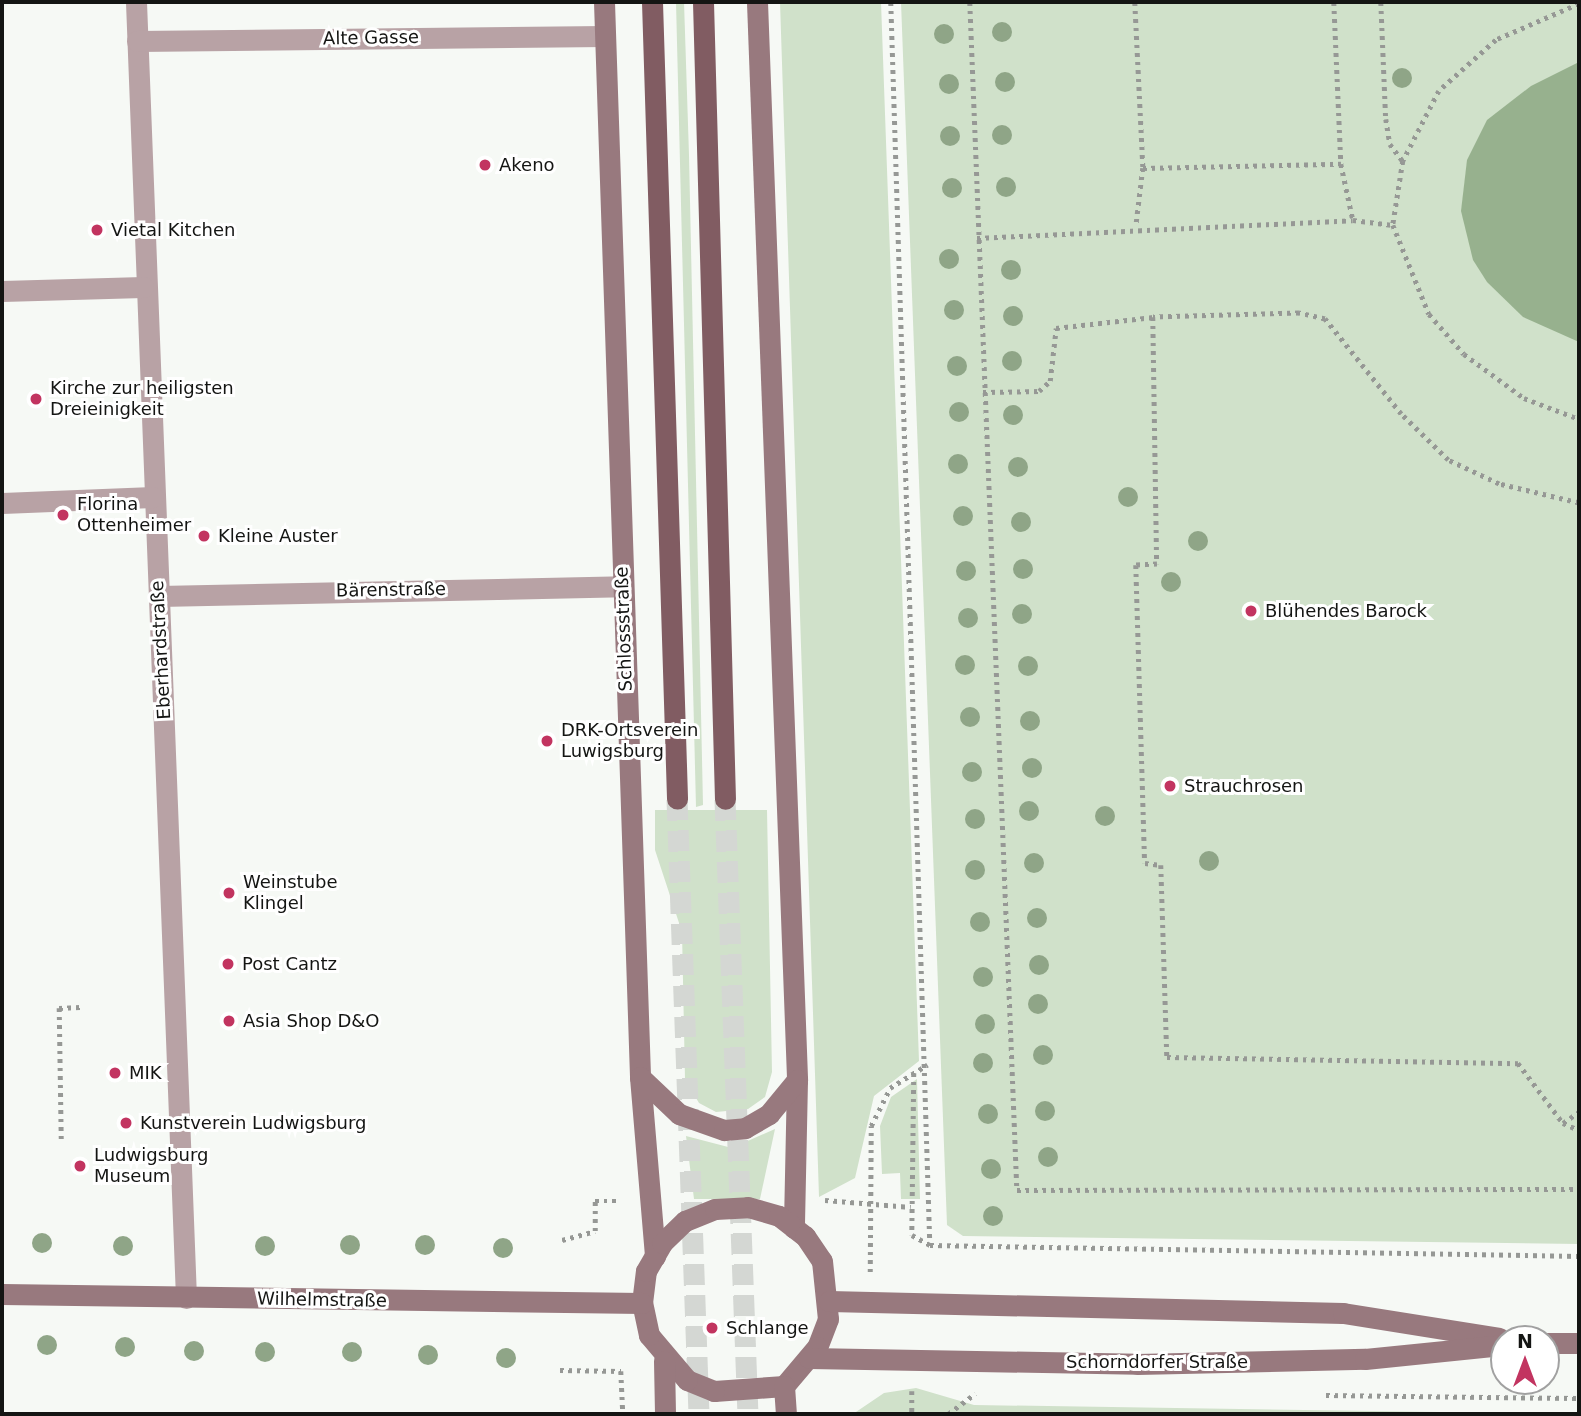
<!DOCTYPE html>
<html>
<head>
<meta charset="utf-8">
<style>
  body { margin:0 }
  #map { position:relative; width:1581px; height:1416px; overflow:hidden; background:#f6f9f5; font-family:"DejaVu Sans",sans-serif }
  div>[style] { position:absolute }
  .green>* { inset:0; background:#d0e1ca }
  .water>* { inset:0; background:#97b18e }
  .primary-tunnel>* { height:21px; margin-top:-10.5px; transform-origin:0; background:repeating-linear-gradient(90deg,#d4d7d3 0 21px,transparent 0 31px) }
  .path>* { height:4.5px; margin-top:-2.25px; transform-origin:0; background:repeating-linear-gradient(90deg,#969895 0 3.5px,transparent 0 8.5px) }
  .street>* { height:21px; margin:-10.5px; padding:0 10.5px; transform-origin:10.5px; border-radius:10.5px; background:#b8a2a5 }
  .secondary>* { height:21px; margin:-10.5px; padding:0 10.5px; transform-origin:10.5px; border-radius:10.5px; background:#98797e }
  .primary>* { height:21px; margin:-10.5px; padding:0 10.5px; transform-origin:10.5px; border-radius:10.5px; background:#815c62 }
  .trees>* { width:20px; height:20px; margin:-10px; border-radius:50%; background:#8fa587 }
  .dots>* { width:19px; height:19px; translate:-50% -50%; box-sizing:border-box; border:4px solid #fff; border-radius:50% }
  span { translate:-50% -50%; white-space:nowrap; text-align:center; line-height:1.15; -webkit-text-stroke:6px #fff; paint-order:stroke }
  .street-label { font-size:18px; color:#141513 }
  .poi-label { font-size:18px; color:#141513 }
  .left { translate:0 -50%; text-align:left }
  .frame { position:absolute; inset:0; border:4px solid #141513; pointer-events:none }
  .north { position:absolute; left:1490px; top:1325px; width:70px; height:70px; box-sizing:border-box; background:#fff; border:2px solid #a1a1a1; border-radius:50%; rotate:0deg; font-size:19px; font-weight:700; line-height:28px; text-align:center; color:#141513 }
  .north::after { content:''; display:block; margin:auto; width:24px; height:32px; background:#c23460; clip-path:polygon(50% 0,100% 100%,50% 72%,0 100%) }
</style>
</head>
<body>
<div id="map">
  <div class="green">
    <i style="clip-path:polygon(676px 2px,684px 2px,689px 155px,703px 805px,696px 807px)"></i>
    <i style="clip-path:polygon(780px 2px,881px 2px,919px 1061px,874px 1096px,855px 1178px,819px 1197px)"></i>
    <i style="clip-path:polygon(901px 2px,1579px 2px,1579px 1244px,963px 1236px,947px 1225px)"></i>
    <i style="clip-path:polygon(655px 810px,767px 810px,772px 1072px,765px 1097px,748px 1109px,716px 1112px,699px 1103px,685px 1079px,682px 932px,655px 850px)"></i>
    <i style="clip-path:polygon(917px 1079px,920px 1199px,901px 1199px,900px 1173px,882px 1174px,880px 1126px,891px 1097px)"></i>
    <i style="clip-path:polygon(775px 1129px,760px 1199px,694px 1199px,686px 1136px,732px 1148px)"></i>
    <i style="clip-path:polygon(916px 1388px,974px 1405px,1579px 1414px,853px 1414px,884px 1393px)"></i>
  </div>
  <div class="water">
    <i style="clip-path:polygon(1579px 62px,1579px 342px,1523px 317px,1487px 282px,1473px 260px,1461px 211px,1467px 160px,1487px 120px,1531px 86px)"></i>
  </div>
  <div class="primary-tunnel">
    <i style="left:677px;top:799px;width:615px;rotate:87.95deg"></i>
    <i style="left:725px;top:799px;width:615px;rotate:87.86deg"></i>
  </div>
  <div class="path">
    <i style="left:891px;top:2px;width:1244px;rotate:88.2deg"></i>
    <i style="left:970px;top:2px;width:1189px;rotate:87.73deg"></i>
    <i style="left:1017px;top:1190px;width:562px;rotate:-0.1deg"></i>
    <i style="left:1135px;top:2px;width:166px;rotate:87.2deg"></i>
    <i style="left:1143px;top:168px;width:59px;rotate:96.8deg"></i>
    <i style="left:1334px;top:2px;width:162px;rotate:87.5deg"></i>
    <i style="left:1341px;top:164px;width:57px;rotate:77.9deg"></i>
    <i style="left:1381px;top:2px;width:117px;rotate:87.6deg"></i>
    <i style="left:1386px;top:119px;width:25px;rotate:81deg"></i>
    <i style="left:1390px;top:144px;width:21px;rotate:53deg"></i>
    <i style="left:1579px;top:4px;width:90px;rotate:156.6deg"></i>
    <i style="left:1496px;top:40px;width:76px;rotate:138.2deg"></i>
    <i style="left:1439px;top:91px;width:79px;rotate:117.2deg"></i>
    <i style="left:1403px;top:161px;width:65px;rotate:98.9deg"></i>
    <i style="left:1393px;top:225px;width:96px;rotate:68deg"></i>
    <i style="left:1429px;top:314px;width:53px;rotate:48.8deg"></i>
    <i style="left:1464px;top:354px;width:74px;rotate:36.3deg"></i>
    <i style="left:1524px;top:398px;width:59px;rotate:20.9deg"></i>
    <i style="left:1143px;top:168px;width:198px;rotate:-1.2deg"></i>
    <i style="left:977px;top:238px;width:376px;rotate:-2.7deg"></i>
    <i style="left:1353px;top:220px;width:40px;rotate:7.1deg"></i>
    <i style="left:983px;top:392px;width:56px;rotate:-1deg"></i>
    <i style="left:1039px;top:391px;width:15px;rotate:-42deg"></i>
    <i style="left:1050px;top:381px;width:53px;rotate:-83.5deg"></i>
    <i style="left:1056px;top:328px;width:98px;rotate:-6.5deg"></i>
    <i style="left:1579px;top:503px;width:82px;rotate:-166.6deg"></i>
    <i style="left:1499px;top:484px;width:56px;rotate:-154.8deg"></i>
    <i style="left:1448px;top:460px;width:66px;rotate:-135.6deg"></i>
    <i style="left:1401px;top:414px;width:122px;rotate:-128.7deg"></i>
    <i style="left:1325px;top:319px;width:27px;rotate:-167deg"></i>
    <i style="left:1299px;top:313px;width:146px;rotate:178.4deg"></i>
    <i style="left:1153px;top:317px;width:247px;rotate:89.1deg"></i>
    <i style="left:1157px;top:564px;width:21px;rotate:177deg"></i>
    <i style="left:1136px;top:565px;width:298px;rotate:88.3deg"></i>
    <i style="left:1145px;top:863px;width:16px;rotate:7deg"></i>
    <i style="left:1161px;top:865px;width:192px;rotate:88.2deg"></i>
    <i style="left:1167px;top:1057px;width:351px;rotate:1deg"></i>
    <i style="left:1518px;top:1063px;width:75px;rotate:53.1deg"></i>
    <i style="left:1563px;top:1123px;width:19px;rotate:-35deg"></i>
    <i style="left:914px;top:1073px;width:162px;rotate:90.7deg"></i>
    <i style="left:912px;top:1235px;width:21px;rotate:29deg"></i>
    <i style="left:930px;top:1245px;width:649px;rotate:0.97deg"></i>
    <i style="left:1563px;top:1123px;width:17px;rotate:24deg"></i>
    <i style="left:61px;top:1139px;width:131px;rotate:-90.9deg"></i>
    <i style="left:59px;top:1008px;width:21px;rotate:-3deg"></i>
    <i style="left:825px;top:1200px;width:86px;rotate:4.7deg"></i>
    <i style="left:562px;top:1240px;width:34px;rotate:-15deg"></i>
    <i style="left:595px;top:1231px;width:30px;rotate:-90deg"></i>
    <i style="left:595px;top:1201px;width:26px"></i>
    <i style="left:870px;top:1272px;width:146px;rotate:-89.6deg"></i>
    <i style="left:871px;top:1126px;width:42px;rotate:-63.4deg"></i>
    <i style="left:890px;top:1088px;width:44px;rotate:-31.9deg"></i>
    <i style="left:560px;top:1370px;width:61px;rotate:0.9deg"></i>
    <i style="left:621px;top:1371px;width:43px;rotate:87.3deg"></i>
    <i style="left:912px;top:1391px;width:23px;rotate:90deg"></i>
    <i style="left:1326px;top:1395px;width:253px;rotate:0.7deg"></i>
    <i style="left:948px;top:1414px;width:34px;rotate:-37deg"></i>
  </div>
  <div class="street">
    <i style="left:136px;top:2px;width:1297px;rotate:87.79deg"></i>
    <i style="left:137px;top:41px;width:468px;rotate:-0.6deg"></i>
    <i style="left:2px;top:291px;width:141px;rotate:-1.6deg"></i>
    <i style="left:2px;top:503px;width:151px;rotate:-2.3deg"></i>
    <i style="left:159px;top:596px;width:464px;rotate:-1.2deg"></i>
  </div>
  <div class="secondary">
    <i style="left:604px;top:2px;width:1076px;rotate:88.08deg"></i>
    <i style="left:640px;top:1077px;width:180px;rotate:85.2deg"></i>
    <i style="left:757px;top:2px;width:1079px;rotate:87.87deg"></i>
    <i style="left:797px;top:1080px;width:148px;rotate:91.2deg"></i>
    <i style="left:640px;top:1077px;width:54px;rotate:43.5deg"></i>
    <i style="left:679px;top:1114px;width:48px;rotate:19.6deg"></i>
    <i style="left:724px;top:1130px;width:21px;rotate:-5deg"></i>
    <i style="left:745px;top:1128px;width:28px;rotate:-30deg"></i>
    <i style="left:769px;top:1114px;width:44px;rotate:-50.5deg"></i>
    <i style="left:748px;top:1207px;width:32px;rotate:16deg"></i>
    <i style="left:779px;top:1216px;width:33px;rotate:38deg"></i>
    <i style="left:805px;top:1236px;width:30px;rotate:56deg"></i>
    <i style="left:822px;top:1261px;width:58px;rotate:84.1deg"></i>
    <i style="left:828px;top:1319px;width:30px;rotate:111deg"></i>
    <i style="left:817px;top:1347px;width:51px;rotate:130.2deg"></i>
    <i style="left:784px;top:1386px;width:70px;rotate:175.9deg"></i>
    <i style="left:714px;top:1391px;width:29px;rotate:-158deg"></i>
    <i style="left:687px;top:1380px;width:59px;rotate:-130.2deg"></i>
    <i style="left:649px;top:1335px;width:33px;rotate:-102deg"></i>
    <i style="left:642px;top:1303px;width:32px;rotate:-83deg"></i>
    <i style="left:646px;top:1271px;width:32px;rotate:-60deg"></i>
    <i style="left:662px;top:1243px;width:32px;rotate:-44deg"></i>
    <i style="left:685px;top:1221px;width:32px;rotate:-22deg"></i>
    <i style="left:715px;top:1209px;width:33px;rotate:-3deg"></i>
    <i style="left:2px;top:1294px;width:640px;rotate:0.81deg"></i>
    <i style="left:829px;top:1301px;width:514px;rotate:1.34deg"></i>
    <i style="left:1343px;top:1313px;width:158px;rotate:9.1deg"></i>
    <i style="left:1546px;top:1343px;width:33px"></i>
    <i style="left:809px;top:1358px;width:328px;rotate:1deg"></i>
    <i style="left:1137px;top:1364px;width:228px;rotate:-1.3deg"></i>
    <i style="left:1365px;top:1359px;width:140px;rotate:-5.8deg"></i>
    <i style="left:664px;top:1361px;width:53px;rotate:88.9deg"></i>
    <i style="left:784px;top:1386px;width:28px;rotate:86deg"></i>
  </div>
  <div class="primary">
    <i style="left:652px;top:2px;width:797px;rotate:88.2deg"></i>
    <i style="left:703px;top:2px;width:797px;rotate:88.42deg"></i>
  </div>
  <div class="trees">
    <i style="left:1002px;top:32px"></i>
    <i style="left:944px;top:34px"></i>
    <i style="left:1402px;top:78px"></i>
    <i style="left:1005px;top:82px"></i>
    <i style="left:949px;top:84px"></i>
    <i style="left:1002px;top:135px"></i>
    <i style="left:950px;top:136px"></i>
    <i style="left:1006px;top:187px"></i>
    <i style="left:952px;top:188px"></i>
    <i style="left:949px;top:259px"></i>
    <i style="left:1011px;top:270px"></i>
    <i style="left:954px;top:310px"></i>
    <i style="left:1013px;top:316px"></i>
    <i style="left:1012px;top:361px"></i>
    <i style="left:957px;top:366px"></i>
    <i style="left:959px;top:412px"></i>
    <i style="left:1013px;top:415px"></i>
    <i style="left:958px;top:464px"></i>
    <i style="left:1018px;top:467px"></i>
    <i style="left:1128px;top:497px"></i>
    <i style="left:963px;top:516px"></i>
    <i style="left:1021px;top:522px"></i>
    <i style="left:1198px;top:541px"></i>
    <i style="left:1023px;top:569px"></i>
    <i style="left:966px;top:571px"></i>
    <i style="left:1171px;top:582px"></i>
    <i style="left:1022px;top:614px"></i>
    <i style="left:968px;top:618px"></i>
    <i style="left:965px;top:665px"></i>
    <i style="left:1028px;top:666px"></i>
    <i style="left:970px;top:717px"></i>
    <i style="left:1030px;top:721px"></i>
    <i style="left:1032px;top:768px"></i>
    <i style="left:972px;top:772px"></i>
    <i style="left:1029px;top:811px"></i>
    <i style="left:1105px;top:816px"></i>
    <i style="left:975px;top:819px"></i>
    <i style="left:1209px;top:861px"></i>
    <i style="left:1034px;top:863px"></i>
    <i style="left:975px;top:870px"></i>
    <i style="left:1037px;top:918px"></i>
    <i style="left:980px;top:922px"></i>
    <i style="left:1039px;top:965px"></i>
    <i style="left:983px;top:977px"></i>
    <i style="left:1038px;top:1004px"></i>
    <i style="left:985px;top:1024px"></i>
    <i style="left:1043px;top:1055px"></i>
    <i style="left:983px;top:1063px"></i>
    <i style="left:1045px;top:1111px"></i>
    <i style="left:988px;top:1114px"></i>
    <i style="left:1048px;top:1157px"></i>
    <i style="left:991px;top:1169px"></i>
    <i style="left:993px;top:1216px"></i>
    <i style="left:42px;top:1243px"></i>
    <i style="left:350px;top:1245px"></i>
    <i style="left:425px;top:1245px"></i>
    <i style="left:123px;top:1246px"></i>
    <i style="left:265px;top:1246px"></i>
    <i style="left:503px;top:1248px"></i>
    <i style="left:47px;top:1345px"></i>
    <i style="left:125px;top:1347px"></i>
    <i style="left:194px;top:1351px"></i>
    <i style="left:265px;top:1352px"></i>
    <i style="left:352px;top:1352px"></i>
    <i style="left:428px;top:1355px"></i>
    <i style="left:506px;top:1358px"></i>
  </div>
  <div class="dots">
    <i style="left:485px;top:165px;background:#c23460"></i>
    <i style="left:97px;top:230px;background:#c23460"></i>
    <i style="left:36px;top:399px;background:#c23460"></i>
    <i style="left:63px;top:515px;background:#c23460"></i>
    <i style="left:204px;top:536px;background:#c23460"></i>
    <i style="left:1251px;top:611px;background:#c23460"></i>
    <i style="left:547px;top:741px;background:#c23460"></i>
    <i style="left:1170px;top:786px;background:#c23460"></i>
    <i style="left:229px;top:893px;background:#c23460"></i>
    <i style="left:228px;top:964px;background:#c23460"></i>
    <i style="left:229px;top:1021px;background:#c23460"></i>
    <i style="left:115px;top:1073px;background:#c23460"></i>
    <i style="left:126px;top:1123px;background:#c23460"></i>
    <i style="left:80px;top:1166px;background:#c23460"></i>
    <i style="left:712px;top:1328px;background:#c23460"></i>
  </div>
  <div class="street-label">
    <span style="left:371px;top:38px;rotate:-1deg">Alte Gasse</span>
    <span style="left:391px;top:590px;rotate:-1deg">Bärenstraße</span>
    <span style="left:624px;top:629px;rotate:-92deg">Schlossstraße</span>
    <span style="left:161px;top:650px;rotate:-93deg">Eberhardstraße</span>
    <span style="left:322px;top:1300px;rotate:1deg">Wilhelmstraße</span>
    <span style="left:1157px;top:1362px">Schorndorfer Straße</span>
  </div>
  <div class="poi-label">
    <span class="left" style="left:499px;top:165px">Akeno</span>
    <span class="left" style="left:111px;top:230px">Vietal Kitchen</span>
    <span class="left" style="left:50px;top:399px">Kirche zur heiligsten<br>Dreieinigkeit</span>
    <span class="left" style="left:77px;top:515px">Florina<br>Ottenheimer</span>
    <span class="left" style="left:218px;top:536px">Kleine Auster</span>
    <span class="left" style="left:1265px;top:611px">Blühendes Barock</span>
    <span class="left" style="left:561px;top:741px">DRK-Ortsverein<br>Luwigsburg</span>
    <span class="left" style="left:1184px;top:786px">Strauchrosen</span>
    <span class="left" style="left:243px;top:893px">Weinstube<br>Klingel</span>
    <span class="left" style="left:242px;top:964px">Post Cantz</span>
    <span class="left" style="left:243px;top:1021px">Asia Shop D&amp;O</span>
    <span class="left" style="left:129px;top:1073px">MIK</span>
    <span class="left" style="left:140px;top:1123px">Kunstverein Ludwigsburg</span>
    <span class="left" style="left:94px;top:1166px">Ludwigsburg<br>Museum</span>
    <span class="left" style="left:726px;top:1328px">Schlange</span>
  </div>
  <div class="frame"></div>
  <div class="north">N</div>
</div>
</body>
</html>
